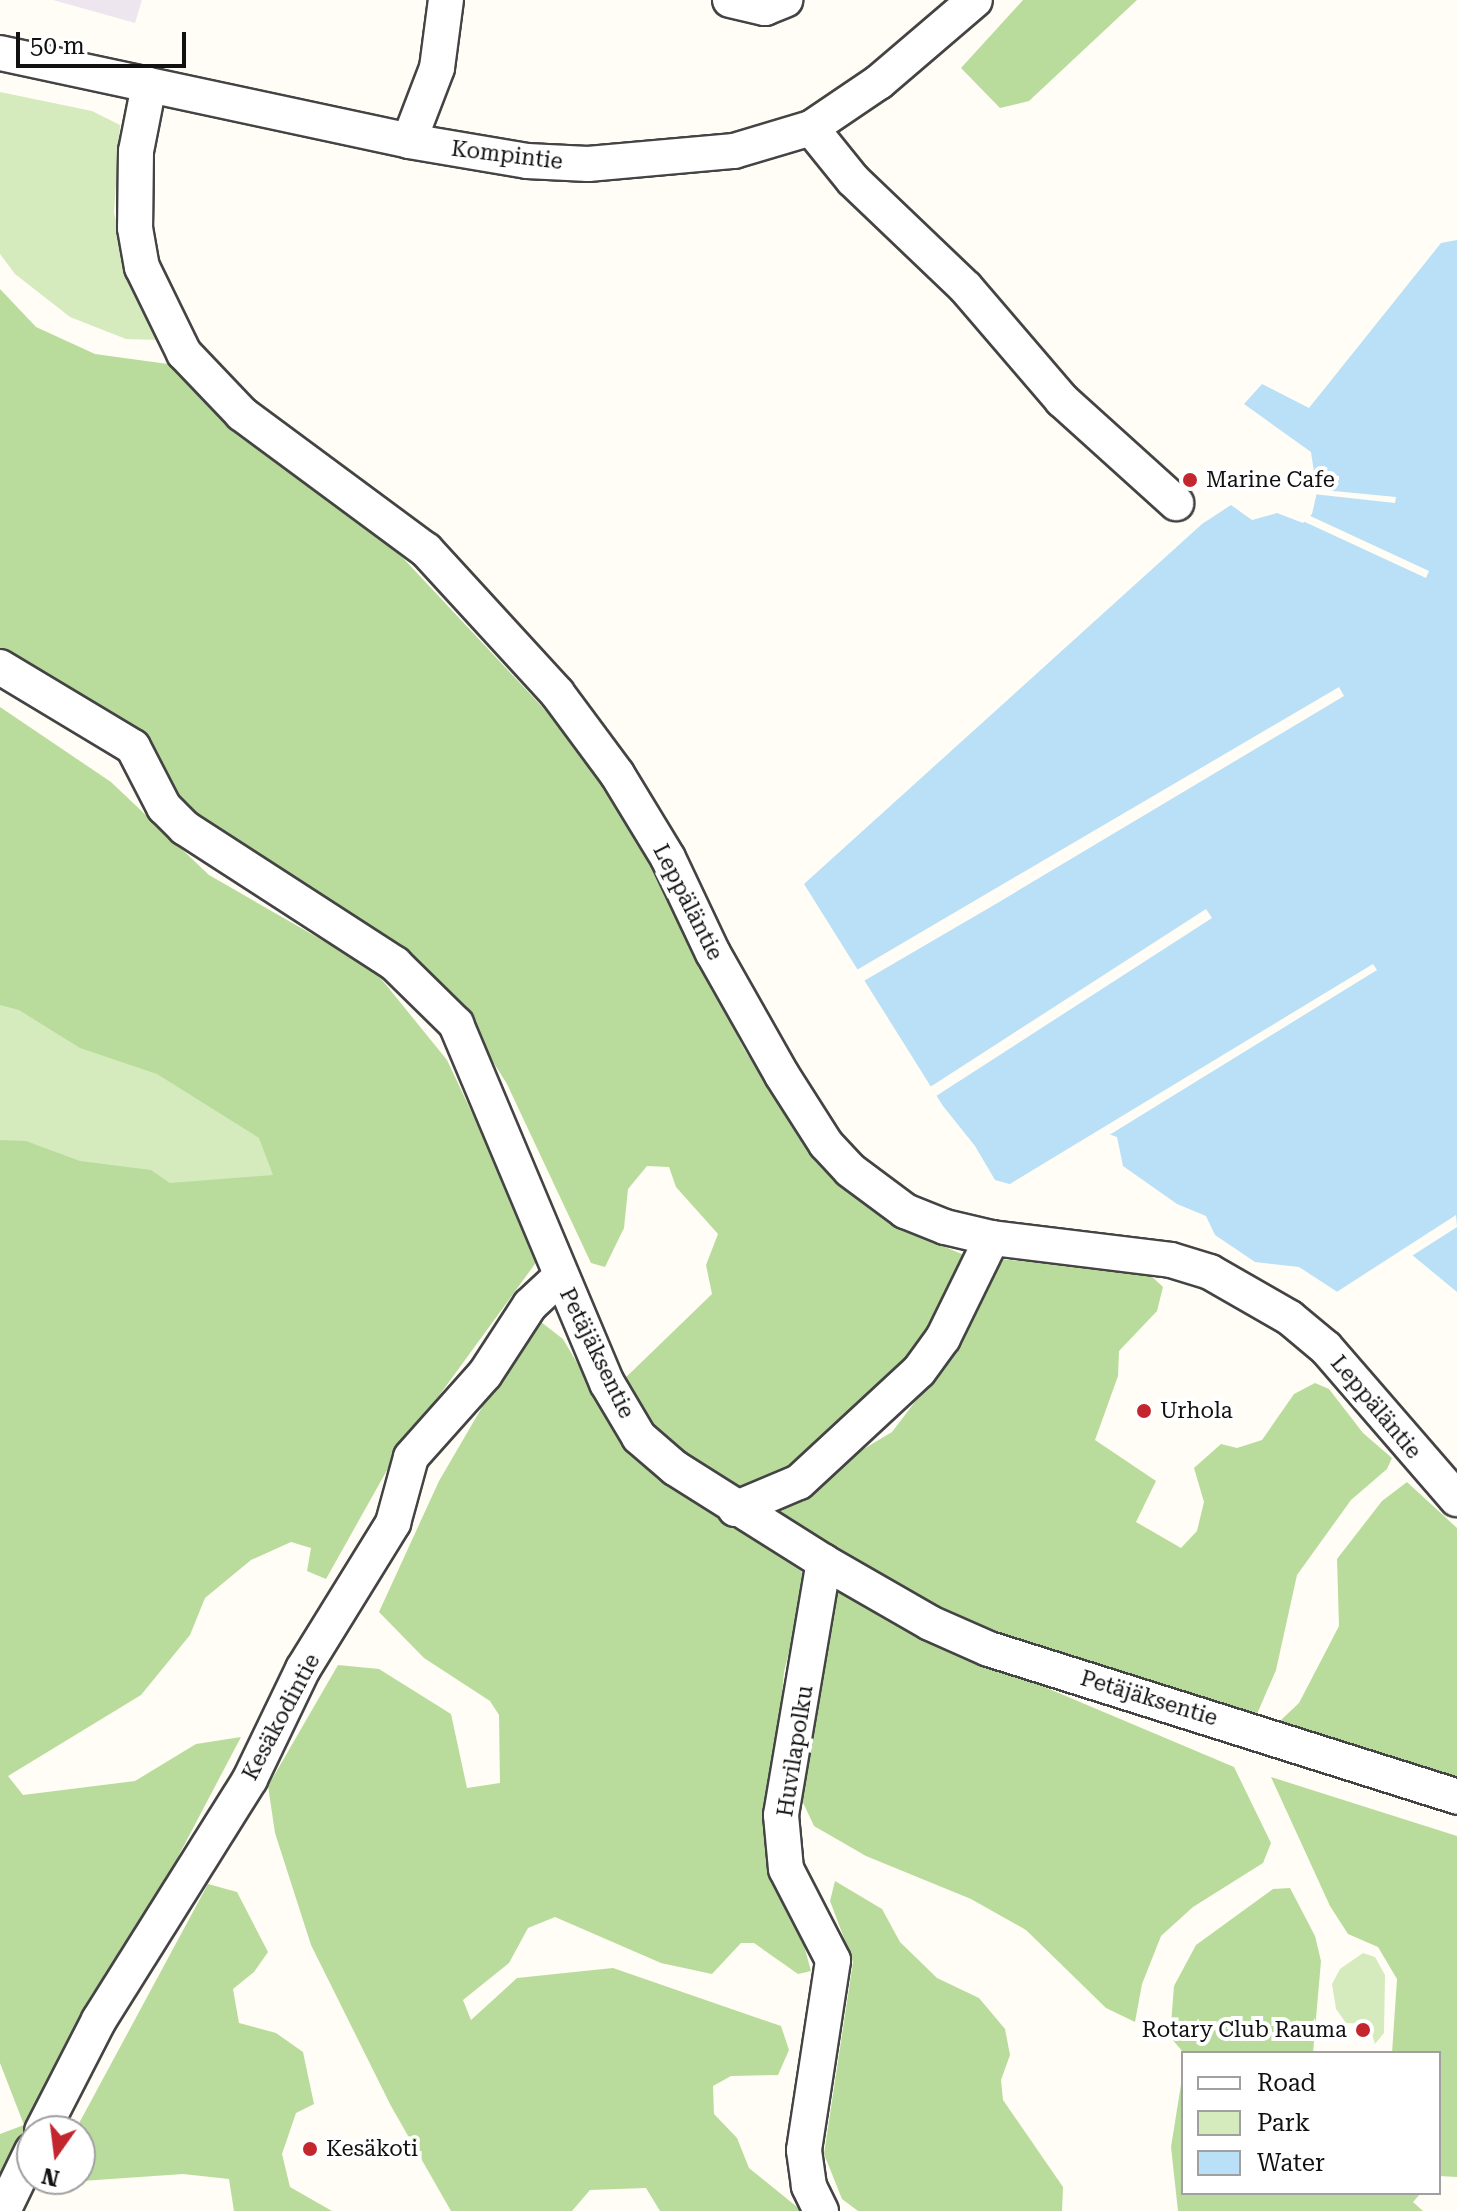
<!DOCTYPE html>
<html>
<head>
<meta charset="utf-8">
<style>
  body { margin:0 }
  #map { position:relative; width:1457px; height:2211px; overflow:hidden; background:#fffdf5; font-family:"Roboto Serif",serif }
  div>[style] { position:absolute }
  .industrial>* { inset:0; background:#eee6ef }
  .green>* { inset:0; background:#d5ebbd }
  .forest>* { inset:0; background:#b9dc9c }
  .water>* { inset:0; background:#b9e0f7 }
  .pier>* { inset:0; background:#fffdf5 }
  .roads { filter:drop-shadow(2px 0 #444) drop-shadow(-2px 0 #444) drop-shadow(0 2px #444) drop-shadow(0 -2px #444) }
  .minor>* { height:34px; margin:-17px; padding:0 17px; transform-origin:17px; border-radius:17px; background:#fff }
  .dots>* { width:22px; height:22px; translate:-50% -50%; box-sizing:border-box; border:4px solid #fff; border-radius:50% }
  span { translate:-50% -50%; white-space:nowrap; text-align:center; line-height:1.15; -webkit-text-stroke:8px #fff; paint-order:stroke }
  .street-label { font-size:22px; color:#111 }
  .poi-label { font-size:22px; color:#111 }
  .left { translate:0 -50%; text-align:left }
  .right { translate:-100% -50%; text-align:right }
  .legend { position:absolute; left:1181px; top:2051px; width:260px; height:144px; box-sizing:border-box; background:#fff; border:2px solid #a0a0a0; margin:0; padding:10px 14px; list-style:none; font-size:24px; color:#111 }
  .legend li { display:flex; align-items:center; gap:16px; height:40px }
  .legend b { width:40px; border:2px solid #a0a0a0 }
  .north { position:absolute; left:16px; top:2115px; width:80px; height:80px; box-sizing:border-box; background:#fff; border:2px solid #a0a0a0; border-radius:50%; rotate:194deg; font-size:22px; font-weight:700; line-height:32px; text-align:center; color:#111 }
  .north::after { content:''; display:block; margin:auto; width:28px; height:36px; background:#c4262e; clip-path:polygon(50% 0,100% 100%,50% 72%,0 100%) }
  .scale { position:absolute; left:16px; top:32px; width:170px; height:36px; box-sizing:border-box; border:4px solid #111; border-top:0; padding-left:10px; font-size:24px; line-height:28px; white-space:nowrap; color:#111; -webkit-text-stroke:6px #fff; paint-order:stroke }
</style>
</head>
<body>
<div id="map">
  <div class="industrial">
    <i style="clip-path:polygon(53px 0,142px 0,135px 23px)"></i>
  </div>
  <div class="green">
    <i style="clip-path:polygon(0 92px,92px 111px,120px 125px,114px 213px,139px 301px,160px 340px,126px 339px,70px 317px,15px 274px,0 254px)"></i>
    <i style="clip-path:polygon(0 977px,172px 1052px,309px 1182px,0 1187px)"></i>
    <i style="clip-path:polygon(1363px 1953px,1375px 1957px,1385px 1975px,1384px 2033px,1375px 2044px,1369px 2024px,1346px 2023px,1336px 2009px,1332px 1984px,1340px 1969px)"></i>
  </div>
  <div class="forest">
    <i style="clip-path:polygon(1023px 0,1137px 0,1029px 101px,1000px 108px,961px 68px)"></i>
    <i style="clip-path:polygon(0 289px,36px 327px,95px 354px,175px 365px,403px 558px,560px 726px,624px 814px,744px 1049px,818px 1163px,908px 1231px,964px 1255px,951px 1296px,887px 1386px,787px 1475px,743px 1491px,728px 1490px,647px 1425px,620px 1383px,712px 1294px,706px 1265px,718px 1234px,676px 1187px,669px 1167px,647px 1166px,628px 1189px,624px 1228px,605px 1267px,591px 1263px,507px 1084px,463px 1014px,204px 827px,178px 798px,146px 733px,0 652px)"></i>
    <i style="clip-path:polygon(0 707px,111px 782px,209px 875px,374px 970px,447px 1060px,540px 1257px,395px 1456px,326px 1579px,307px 1571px,311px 1548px,291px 1542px,251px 1560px,205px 1598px,190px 1635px,141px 1695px,8px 1776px,23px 1795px,135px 1781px,196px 1744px,241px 1737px,0 2195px,0 2134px,24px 2125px,0 2063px,0 1140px,26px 1141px,80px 1161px,151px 1170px,170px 1183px,273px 1175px,259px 1138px,157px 1074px,80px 1048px,19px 1010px,0 1005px)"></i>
    <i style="clip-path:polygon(999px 1259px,1147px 1272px,1163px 1287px,1157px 1311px,1119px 1351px,1118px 1376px,1095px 1440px,1156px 1481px,1136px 1522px,1181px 1548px,1197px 1531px,1204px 1502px,1194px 1468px,1221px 1444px,1237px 1448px,1262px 1440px,1294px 1394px,1315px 1383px,1329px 1389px,1363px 1433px,1392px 1458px,1387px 1469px,1351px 1500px,1297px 1575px,1276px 1670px,1257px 1714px,1095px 1670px,982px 1625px,896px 1586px,760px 1511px,892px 1432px,933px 1378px)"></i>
    <i style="clip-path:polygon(541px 1322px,563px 1339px,625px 1444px,667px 1483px,801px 1571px,806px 1583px,784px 1672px,779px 1730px,797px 1920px,811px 1971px,798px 1974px,754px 1943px,741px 1943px,712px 1974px,661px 1963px,555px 1917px,528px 1928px,509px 1963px,463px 2000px,471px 2020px,517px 1978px,613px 1968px,781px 2026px,789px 2050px,778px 2075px,731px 2076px,713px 2086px,714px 2114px,737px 2138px,749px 2168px,802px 2211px,660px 2211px,646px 2188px,590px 2190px,572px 2211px,451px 2211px,391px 2106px,311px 1945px,275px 1833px,268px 1786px,338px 1665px,379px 1669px,451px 1714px,467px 1788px,500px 1783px,499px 1715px,490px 1701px,424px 1658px,379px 1612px,439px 1481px,495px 1385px)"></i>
    <i style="clip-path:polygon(1407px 1482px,1457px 1528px,1457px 1784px,1280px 1721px,1299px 1703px,1339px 1626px,1337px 1559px,1382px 1501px)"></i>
    <i style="clip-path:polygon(834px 1587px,931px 1639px,1234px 1767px,1271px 1843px,1263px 1863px,1193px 1907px,1161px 1936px,1142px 1984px,1135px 2022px,1106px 2008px,1026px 1930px,971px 1899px,866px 1856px,814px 1826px,799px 1794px)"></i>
    <i style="clip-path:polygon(1271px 1777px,1457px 1836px,1457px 2177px,1439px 2176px,1439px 2053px,1392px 2053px,1397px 1979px,1378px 1947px,1348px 1934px,1330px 1906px)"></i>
    <i style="clip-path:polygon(835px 1881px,882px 1909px,900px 1942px,937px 1978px,979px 1998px,1005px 2029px,1010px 2055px,1001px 2080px,1003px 2100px,1063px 2187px,1062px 2211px,858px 2211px,842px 2199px,824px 2154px,853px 1962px,830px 1901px)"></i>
    <i style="clip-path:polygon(208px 1884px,237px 1892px,268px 1952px,254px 1972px,233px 1989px,239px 2023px,276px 2033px,303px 2052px,314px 2104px,296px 2113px,282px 2154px,290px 2187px,332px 2211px,234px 2211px,229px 2179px,183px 2174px,82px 2181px,77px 2127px)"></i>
    <i style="clip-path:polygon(1290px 1888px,1315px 1936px,1321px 1961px,1313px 2053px,1184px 2053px,1170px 2037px,1174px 1986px,1196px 1945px,1273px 1889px)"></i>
    <i style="clip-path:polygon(1183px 2072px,1183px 2193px,1421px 2193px,1413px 2202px,1423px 2211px,1178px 2211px,1171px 2147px)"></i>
  </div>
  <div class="water">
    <i style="clip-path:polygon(1457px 240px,1457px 1292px,1411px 1254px,1339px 1293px,1299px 1267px,1255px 1262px,1215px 1235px,1206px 1216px,1177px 1204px,1123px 1166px,1117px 1137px,1100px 1131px,1013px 1185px,995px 1180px,975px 1146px,943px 1106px,804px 884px,1202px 524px,1231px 505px,1252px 520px,1277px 513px,1303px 523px,1312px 514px,1317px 492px,1311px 452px,1244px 404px,1262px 384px,1309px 408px,1441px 243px)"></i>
  </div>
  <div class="pier">
    <i style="clip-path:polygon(1313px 489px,1396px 497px,1395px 503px,1313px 494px)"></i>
    <i style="clip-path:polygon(1306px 514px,1429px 571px,1426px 578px,1292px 516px)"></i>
    <i style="clip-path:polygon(1339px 687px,1344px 696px,994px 905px,862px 982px,855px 971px)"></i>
    <i style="clip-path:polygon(1206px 909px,1212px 918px,933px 1098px,927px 1089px)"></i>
    <i style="clip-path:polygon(1373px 964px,1377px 970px,1106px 1137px,1100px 1136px,1015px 1189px,1005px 1187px)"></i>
    <i style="clip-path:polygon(1456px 1215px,1457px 1227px,1407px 1259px,1341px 1296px,1332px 1295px)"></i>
  </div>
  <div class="roads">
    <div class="minor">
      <i style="left:730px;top:0;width:36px;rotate:13deg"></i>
      <i style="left:765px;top:8px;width:22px;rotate:-22deg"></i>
      <i style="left:0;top:53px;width:418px;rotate:12.1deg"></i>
      <i style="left:409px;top:141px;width:120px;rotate:9.6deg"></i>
      <i style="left:527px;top:161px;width:61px;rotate:2.8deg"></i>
      <i style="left:588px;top:164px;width:147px;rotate:-5.1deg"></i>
      <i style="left:734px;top:151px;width:80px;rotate:-16.6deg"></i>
      <i style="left:811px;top:128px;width:82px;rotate:-34.1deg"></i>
      <i style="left:879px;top:82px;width:126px;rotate:-40.5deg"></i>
      <i style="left:149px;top:85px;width:67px;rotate:101.1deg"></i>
      <i style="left:136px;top:151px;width:77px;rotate:90.7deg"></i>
      <i style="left:135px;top:228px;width:40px;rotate:80deg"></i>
      <i style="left:142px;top:267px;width:96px;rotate:64deg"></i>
      <i style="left:184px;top:353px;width:84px;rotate:46.4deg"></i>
      <i style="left:242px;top:414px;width:229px;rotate:36.5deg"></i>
      <i style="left:426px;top:550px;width:194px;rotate:47.5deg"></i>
      <i style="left:557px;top:693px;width:101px;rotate:53.5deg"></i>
      <i style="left:617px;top:774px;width:98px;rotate:58.7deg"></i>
      <i style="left:668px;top:858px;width:105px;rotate:64.7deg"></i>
      <i style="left:713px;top:953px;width:140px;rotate:60.5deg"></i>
      <i style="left:782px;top:1075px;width:82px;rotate:57.5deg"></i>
      <i style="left:826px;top:1144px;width:35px;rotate:47deg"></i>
      <i style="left:850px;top:1170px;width:69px;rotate:36.7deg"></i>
      <i style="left:905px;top:1211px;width:43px;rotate:21.8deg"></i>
      <i style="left:945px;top:1227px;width:48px;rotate:13.2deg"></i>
      <i style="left:992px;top:1238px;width:180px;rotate:7deg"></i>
      <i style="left:1171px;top:1260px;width:41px;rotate:17.1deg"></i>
      <i style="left:1210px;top:1272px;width:92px;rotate:29.9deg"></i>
      <i style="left:1290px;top:1318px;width:47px;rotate:39.8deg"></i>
      <i style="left:1326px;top:1348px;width:200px;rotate:49.1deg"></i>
      <i style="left:811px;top:128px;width:67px;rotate:51.1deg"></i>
      <i style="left:853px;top:180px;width:156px;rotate:43.7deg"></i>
      <i style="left:966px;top:288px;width:148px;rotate:49.4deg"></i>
      <i style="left:1062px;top:400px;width:154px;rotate:42.1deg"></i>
      <i style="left:409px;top:141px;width:78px;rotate:-69deg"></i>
      <i style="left:437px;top:68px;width:69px;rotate:-82.5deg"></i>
      <i style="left:0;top:667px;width:155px;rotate:31deg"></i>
      <i style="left:133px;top:747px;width:68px;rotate:62.7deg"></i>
      <i style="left:164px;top:807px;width:30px;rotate:45deg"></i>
      <i style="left:185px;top:828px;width:250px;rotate:32.9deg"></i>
      <i style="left:395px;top:964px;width:86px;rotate:44.5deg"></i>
      <i style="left:456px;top:1024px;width:389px;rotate:67.2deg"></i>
      <i style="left:607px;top:1383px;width:63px;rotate:59.3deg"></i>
      <i style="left:639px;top:1437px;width:48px;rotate:40.7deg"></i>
      <i style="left:675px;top:1468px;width:176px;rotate:32.2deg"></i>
      <i style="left:824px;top:1562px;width:122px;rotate:29.9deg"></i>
      <i style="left:930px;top:1623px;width:64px;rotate:23.8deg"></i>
      <i style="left:989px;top:1649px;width:491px;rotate:17.5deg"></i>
      <i style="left:735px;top:1509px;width:69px;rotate:-22.9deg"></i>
      <i style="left:799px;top:1482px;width:163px;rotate:-42.8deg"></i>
      <i style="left:919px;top:1371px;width:41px;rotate:-54deg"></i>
      <i style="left:943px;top:1338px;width:111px;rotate:-63.9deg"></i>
      <i style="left:42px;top:2131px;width:125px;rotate:-62.8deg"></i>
      <i style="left:99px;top:2020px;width:284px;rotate:-57.9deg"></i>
      <i style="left:250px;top:1779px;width:122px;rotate:-64.3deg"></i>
      <i style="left:303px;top:1669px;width:172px;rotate:-58.3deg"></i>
      <i style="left:393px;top:1523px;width:68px;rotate:-74.7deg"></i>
      <i style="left:411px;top:1457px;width:111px;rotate:-48.3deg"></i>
      <i style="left:485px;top:1374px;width:82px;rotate:-56.9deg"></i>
      <i style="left:530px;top:1305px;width:40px;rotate:-43deg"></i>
      <i style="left:3px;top:2211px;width:67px;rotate:-64.2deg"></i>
      <i style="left:821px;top:2211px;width:28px;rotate:-116deg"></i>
      <i style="left:809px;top:2186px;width:36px;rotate:-98deg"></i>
      <i style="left:804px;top:2150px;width:192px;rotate:-81.3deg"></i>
      <i style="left:833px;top:1960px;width:102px;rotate:-117.3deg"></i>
      <i style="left:786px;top:1869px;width:54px;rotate:-95.3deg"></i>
      <i style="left:781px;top:1815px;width:257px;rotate:-80.4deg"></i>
    </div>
  </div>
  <div class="dots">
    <i style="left:1190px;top:480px;background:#c4262e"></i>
    <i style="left:1144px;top:1411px;background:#c4262e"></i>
    <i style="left:1363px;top:2030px;background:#c4262e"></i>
    <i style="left:310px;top:2149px;background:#c4262e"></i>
  </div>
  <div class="street-label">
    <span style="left:507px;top:155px;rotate:7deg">Kompintie</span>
    <span style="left:688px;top:902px;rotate:63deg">Leppäläntie</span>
    <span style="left:597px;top:1353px;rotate:64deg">Petäjäksentie</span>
    <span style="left:1376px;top:1407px;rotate:50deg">Leppäläntie</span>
    <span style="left:1149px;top:1698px;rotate:17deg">Petäjäksentie</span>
    <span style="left:281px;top:1717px;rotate:-62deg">Kesäkodintie</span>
    <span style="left:795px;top:1751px;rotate:-81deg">Huvilapolku</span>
  </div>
  <div class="poi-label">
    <span class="left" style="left:1206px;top:480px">Marine Cafe</span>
    <span class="left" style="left:1160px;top:1411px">Urhola</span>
    <span class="right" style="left:1347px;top:2030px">Rotary Club Rauma</span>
    <span class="left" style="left:326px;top:2149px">Kesäkoti</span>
  </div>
  <ul class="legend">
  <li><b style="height:10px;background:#fff"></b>Road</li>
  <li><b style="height:22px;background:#d5ebbd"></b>Park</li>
  <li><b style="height:22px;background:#b9e0f7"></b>Water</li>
  </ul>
  <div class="north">N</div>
  <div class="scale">50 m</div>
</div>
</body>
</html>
